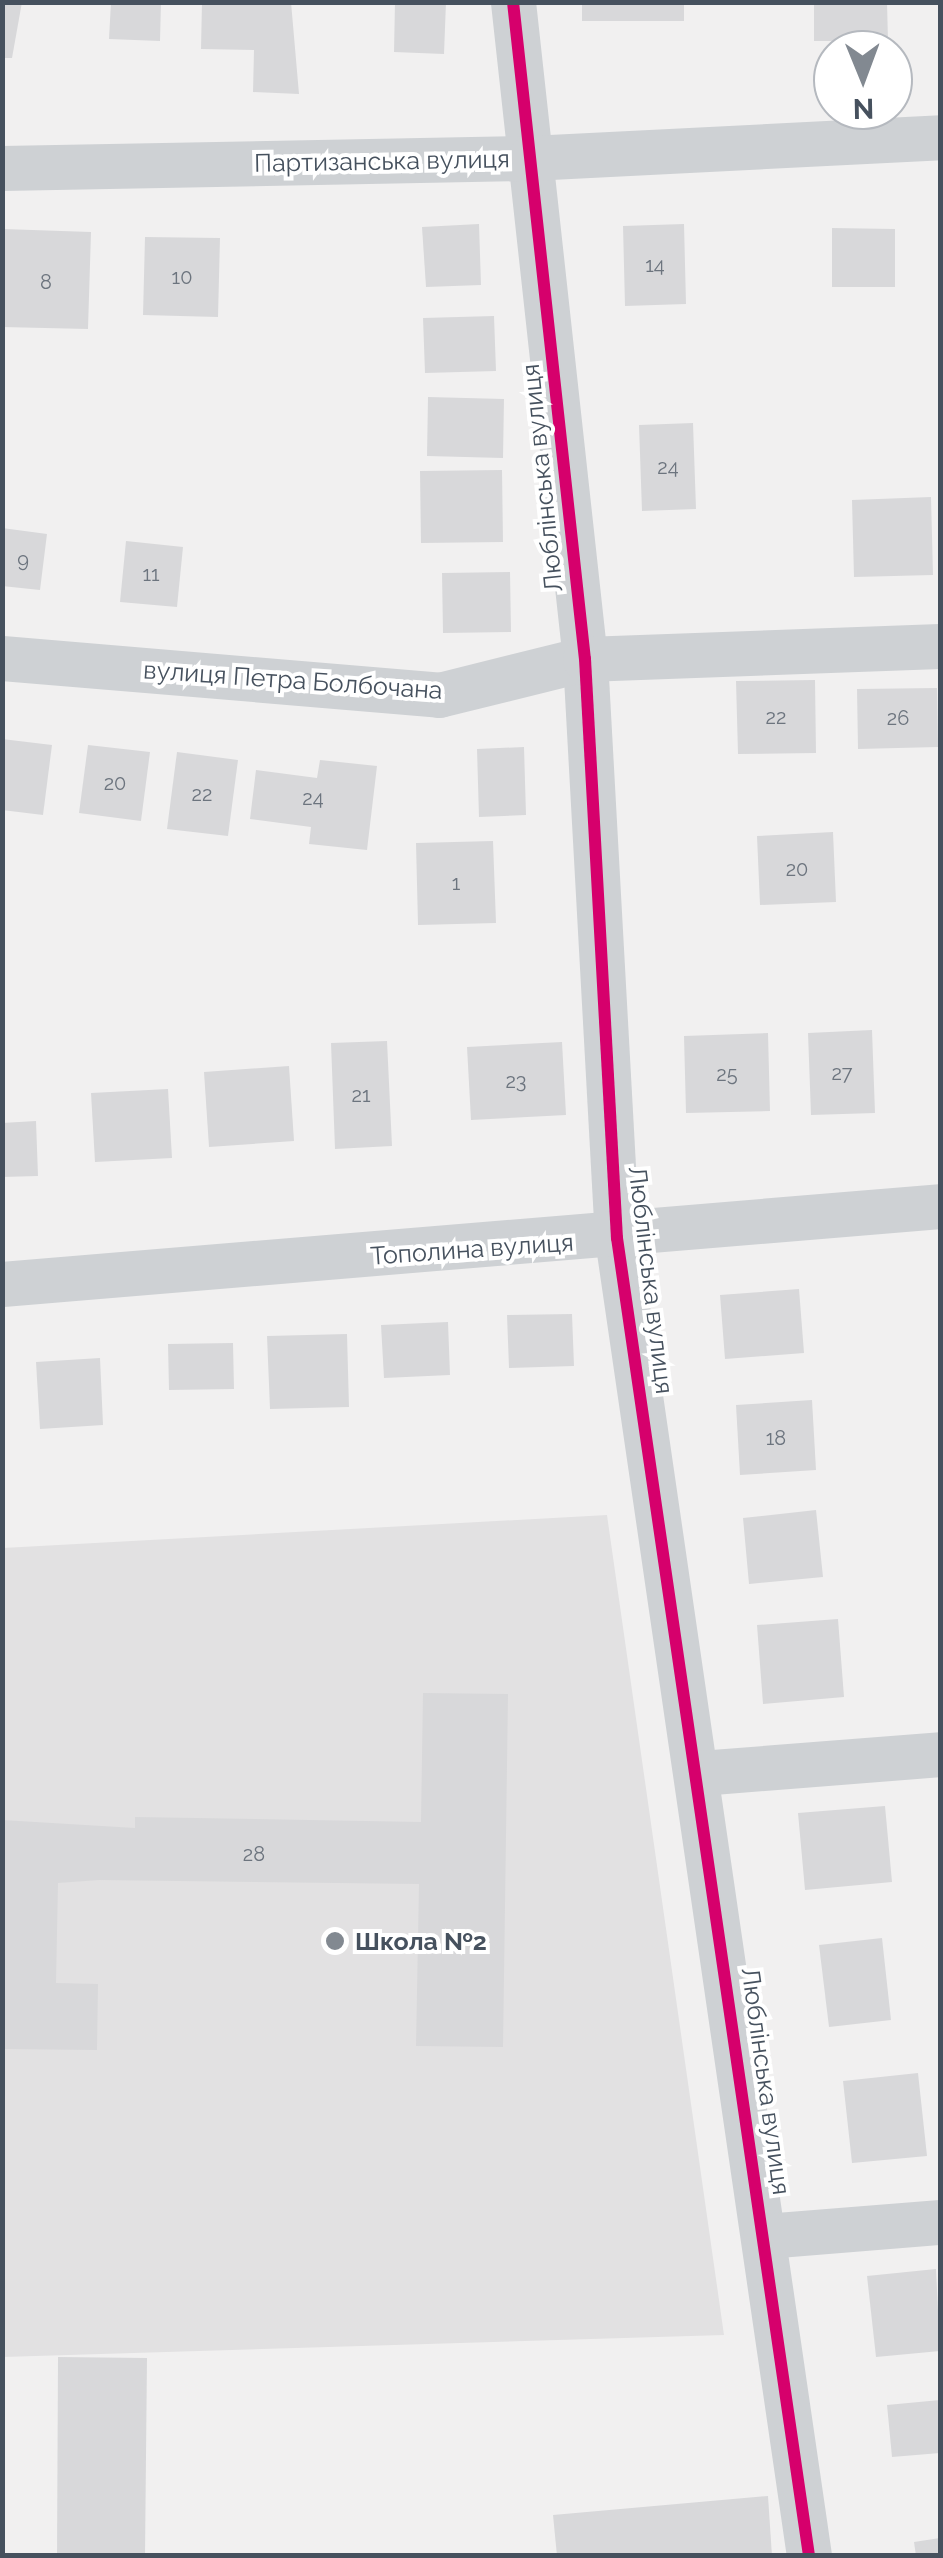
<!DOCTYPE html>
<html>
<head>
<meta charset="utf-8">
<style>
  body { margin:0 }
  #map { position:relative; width:943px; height:2558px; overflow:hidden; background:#f1f0f0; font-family:Raleway,sans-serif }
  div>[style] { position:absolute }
  .education>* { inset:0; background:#e2e1e2 }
  .building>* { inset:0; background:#d8d8da }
  .street>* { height:45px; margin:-22.5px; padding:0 22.5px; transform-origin:22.5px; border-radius:22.5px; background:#ced1d4 }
  .cycleway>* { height:12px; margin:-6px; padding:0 6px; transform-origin:6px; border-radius:6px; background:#d6006c }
  .dots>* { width:28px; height:28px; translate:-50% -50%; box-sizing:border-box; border:5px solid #fff; border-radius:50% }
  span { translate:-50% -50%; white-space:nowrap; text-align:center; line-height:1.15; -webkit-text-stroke:8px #fff; paint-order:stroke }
  .number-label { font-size:20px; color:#6c747e }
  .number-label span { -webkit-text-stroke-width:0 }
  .street-label { font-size:25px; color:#46515e }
  .poi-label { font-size:25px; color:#46515e; font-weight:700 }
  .left { translate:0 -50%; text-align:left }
  .frame { position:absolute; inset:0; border:5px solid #46515e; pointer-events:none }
  .north { position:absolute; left:813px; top:30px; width:100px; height:100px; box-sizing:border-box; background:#fff; border:2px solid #b5b9bf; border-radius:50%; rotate:179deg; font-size:28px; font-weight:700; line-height:40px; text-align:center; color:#46515e }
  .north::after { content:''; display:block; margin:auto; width:35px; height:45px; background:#828991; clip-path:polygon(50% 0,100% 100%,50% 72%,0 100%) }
</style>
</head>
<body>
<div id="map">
  <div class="education">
    <i style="clip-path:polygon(607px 1515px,724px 2335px,3px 2357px,3px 1548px)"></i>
  </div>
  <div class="building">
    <i style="clip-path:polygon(2px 2px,22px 2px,12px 58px,2px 58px)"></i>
    <i style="clip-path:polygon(111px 2px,161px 2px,160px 41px,109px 39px)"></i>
    <i style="clip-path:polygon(202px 2px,291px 2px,299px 94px,253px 92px,254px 50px,201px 49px)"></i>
    <i style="clip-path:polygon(395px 2px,446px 2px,444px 54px,394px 52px)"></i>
    <i style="clip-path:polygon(582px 2px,684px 2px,684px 21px,582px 21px)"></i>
    <i style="clip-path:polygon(814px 2px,887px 2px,888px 41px,814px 41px)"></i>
    <i style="clip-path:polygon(479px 224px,481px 285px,426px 287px,422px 227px)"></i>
    <i style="clip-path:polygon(684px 224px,686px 304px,625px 306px,623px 226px)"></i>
    <i style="clip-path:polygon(832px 228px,895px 229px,895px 287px,832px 287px)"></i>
    <i style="clip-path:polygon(3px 229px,91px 232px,88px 329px,2px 327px)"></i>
    <i style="clip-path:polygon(145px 237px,220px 238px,218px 317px,143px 315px)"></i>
    <i style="clip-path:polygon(494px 316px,496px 371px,425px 373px,423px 318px)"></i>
    <i style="clip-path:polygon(428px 397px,504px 399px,503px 458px,427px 456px)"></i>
    <i style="clip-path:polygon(693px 423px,696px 509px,642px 511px,639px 425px)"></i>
    <i style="clip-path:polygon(502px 470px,503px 542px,421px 543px,420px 471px)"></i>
    <i style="clip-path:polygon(931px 497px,933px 575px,854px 577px,852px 500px)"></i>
    <i style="clip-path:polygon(2px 528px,47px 534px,40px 590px,2px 586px)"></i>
    <i style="clip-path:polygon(126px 541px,183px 547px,177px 607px,120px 602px)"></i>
    <i style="clip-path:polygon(510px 572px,511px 632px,443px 633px,442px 573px)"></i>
    <i style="clip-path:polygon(815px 680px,816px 753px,738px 754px,736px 681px)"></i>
    <i style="clip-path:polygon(937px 688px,938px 747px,858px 749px,857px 689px)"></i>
    <i style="clip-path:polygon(2px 739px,52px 745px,43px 815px,2px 810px)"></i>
    <i style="clip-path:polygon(88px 745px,150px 752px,141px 821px,79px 813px)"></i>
    <i style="clip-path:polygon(524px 747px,526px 815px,479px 817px,477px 749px)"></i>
    <i style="clip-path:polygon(177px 752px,238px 760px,228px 836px,167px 829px)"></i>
    <i style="clip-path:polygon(320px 760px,377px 766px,367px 850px,309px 844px,311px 827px,250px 819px,256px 770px,317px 778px)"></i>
    <i style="clip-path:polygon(833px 832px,836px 902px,760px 905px,757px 836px)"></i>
    <i style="clip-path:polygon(493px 841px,496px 923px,418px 925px,416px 843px)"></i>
    <i style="clip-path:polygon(872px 1030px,875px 1113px,811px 1115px,808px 1033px)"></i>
    <i style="clip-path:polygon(768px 1033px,770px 1111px,686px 1113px,684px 1036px)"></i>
    <i style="clip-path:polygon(387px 1041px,392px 1146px,335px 1149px,331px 1043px)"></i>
    <i style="clip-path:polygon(562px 1042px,566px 1115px,471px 1120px,467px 1047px)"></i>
    <i style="clip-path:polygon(289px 1066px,294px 1141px,209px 1147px,204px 1072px)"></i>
    <i style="clip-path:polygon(168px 1089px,172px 1158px,95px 1162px,91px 1093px)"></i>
    <i style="clip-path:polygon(36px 1121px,38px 1176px,2px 1177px,2px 1123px)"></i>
    <i style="clip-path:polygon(799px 1289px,804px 1353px,725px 1359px,720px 1295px)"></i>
    <i style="clip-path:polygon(572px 1314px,574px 1366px,509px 1368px,507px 1315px)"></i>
    <i style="clip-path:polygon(448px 1322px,450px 1375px,384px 1378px,381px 1325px)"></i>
    <i style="clip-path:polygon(347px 1334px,349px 1407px,270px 1409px,267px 1336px)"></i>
    <i style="clip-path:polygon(233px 1343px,234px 1389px,169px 1390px,168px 1344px)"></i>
    <i style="clip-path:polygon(100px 1358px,103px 1425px,40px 1429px,36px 1362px)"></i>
    <i style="clip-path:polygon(812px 1400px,816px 1470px,740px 1475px,736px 1405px)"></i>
    <i style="clip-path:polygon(816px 1510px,823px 1577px,749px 1584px,743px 1518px)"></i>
    <i style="clip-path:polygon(838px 1619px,844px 1697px,763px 1704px,757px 1625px)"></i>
    <i style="clip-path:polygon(423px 1693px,508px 1694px,503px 2047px,416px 2046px,419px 1884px,99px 1880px,58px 1883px,56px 1983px,98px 1984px,97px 2050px,2px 2049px,2px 1820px,135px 1828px,135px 1817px,421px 1822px)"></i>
    <i style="clip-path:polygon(885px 1806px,892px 1882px,805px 1890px,798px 1813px)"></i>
    <i style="clip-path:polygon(882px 1938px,891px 2020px,829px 2027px,819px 1945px)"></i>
    <i style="clip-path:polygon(918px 2073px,927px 2156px,852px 2163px,843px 2081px)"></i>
    <i style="clip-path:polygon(936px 2269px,940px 2351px,876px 2357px,867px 2276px)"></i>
    <i style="clip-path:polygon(58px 2357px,147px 2358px,145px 2556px,57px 2556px)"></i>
    <i style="clip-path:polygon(940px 2400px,940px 2453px,892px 2457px,887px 2405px)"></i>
    <i style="clip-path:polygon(768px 2496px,772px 2556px,557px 2556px,553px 2515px)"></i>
    <i style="clip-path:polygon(940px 2538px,940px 2556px,916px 2556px,914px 2542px)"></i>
  </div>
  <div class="street">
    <i style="left:513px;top:2px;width:661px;rotate:83.75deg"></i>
    <i style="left:585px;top:659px;width:580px;rotate:86.84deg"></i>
    <i style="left:617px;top:1238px;width:1332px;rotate:81.71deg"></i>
    <i style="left:2px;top:168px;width:528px;rotate:-1.09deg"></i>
    <i style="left:530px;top:158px;width:411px;rotate:-2.9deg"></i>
    <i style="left:2px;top:658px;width:439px;rotate:4.8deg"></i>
    <i style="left:439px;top:695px;width:150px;rotate:-13.9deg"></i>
    <i style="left:585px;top:659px;width:355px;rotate:-2.1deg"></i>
    <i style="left:2px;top:1284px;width:941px;rotate:-4.75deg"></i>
    <i style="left:700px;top:1773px;width:241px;rotate:-4.5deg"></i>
    <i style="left:765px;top:2236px;width:176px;rotate:-4.6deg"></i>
  </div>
  <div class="cycleway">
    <i style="left:513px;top:2px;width:661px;rotate:83.75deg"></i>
    <i style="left:585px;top:659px;width:580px;rotate:86.84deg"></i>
    <i style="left:617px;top:1238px;width:1332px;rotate:81.71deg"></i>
  </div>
  <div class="dots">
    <i style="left:335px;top:1941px;background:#828991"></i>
  </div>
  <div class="number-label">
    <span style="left:655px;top:265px">14</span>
    <span style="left:182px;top:277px">10</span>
    <span style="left:46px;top:282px">8</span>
    <span style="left:668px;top:467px">24</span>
    <span style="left:23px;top:560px">9</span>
    <span style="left:151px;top:574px">11</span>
    <span style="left:776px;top:717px">22</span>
    <span style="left:898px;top:718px">26</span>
    <span style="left:115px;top:783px">20</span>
    <span style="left:202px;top:794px">22</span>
    <span style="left:313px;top:798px">24</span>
    <span style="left:797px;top:869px">20</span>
    <span style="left:456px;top:883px">1</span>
    <span style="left:842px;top:1073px">27</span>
    <span style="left:727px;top:1074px">25</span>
    <span style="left:516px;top:1081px">23</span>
    <span style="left:361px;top:1095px">21</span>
    <span style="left:776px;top:1438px">18</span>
    <span style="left:254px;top:1854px">28</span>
  </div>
  <div class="street-label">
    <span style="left:382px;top:161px;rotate:-1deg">Партизанська вулиця</span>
    <span style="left:542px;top:478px;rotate:-96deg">Люблінська вулиця</span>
    <span style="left:293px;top:680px;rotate:4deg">вулиця Петра Болбочана</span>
    <span style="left:472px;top:1249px;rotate:-4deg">Тополина вулиця</span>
    <span style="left:651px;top:1280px;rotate:83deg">Люблінська вулиця</span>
    <span style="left:766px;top:2081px;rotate:82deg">Люблінська вулиця</span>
  </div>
  <div class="poi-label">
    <span class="left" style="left:355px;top:1941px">Школа №2</span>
  </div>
  <div class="frame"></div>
  <div class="north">N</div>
</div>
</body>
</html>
